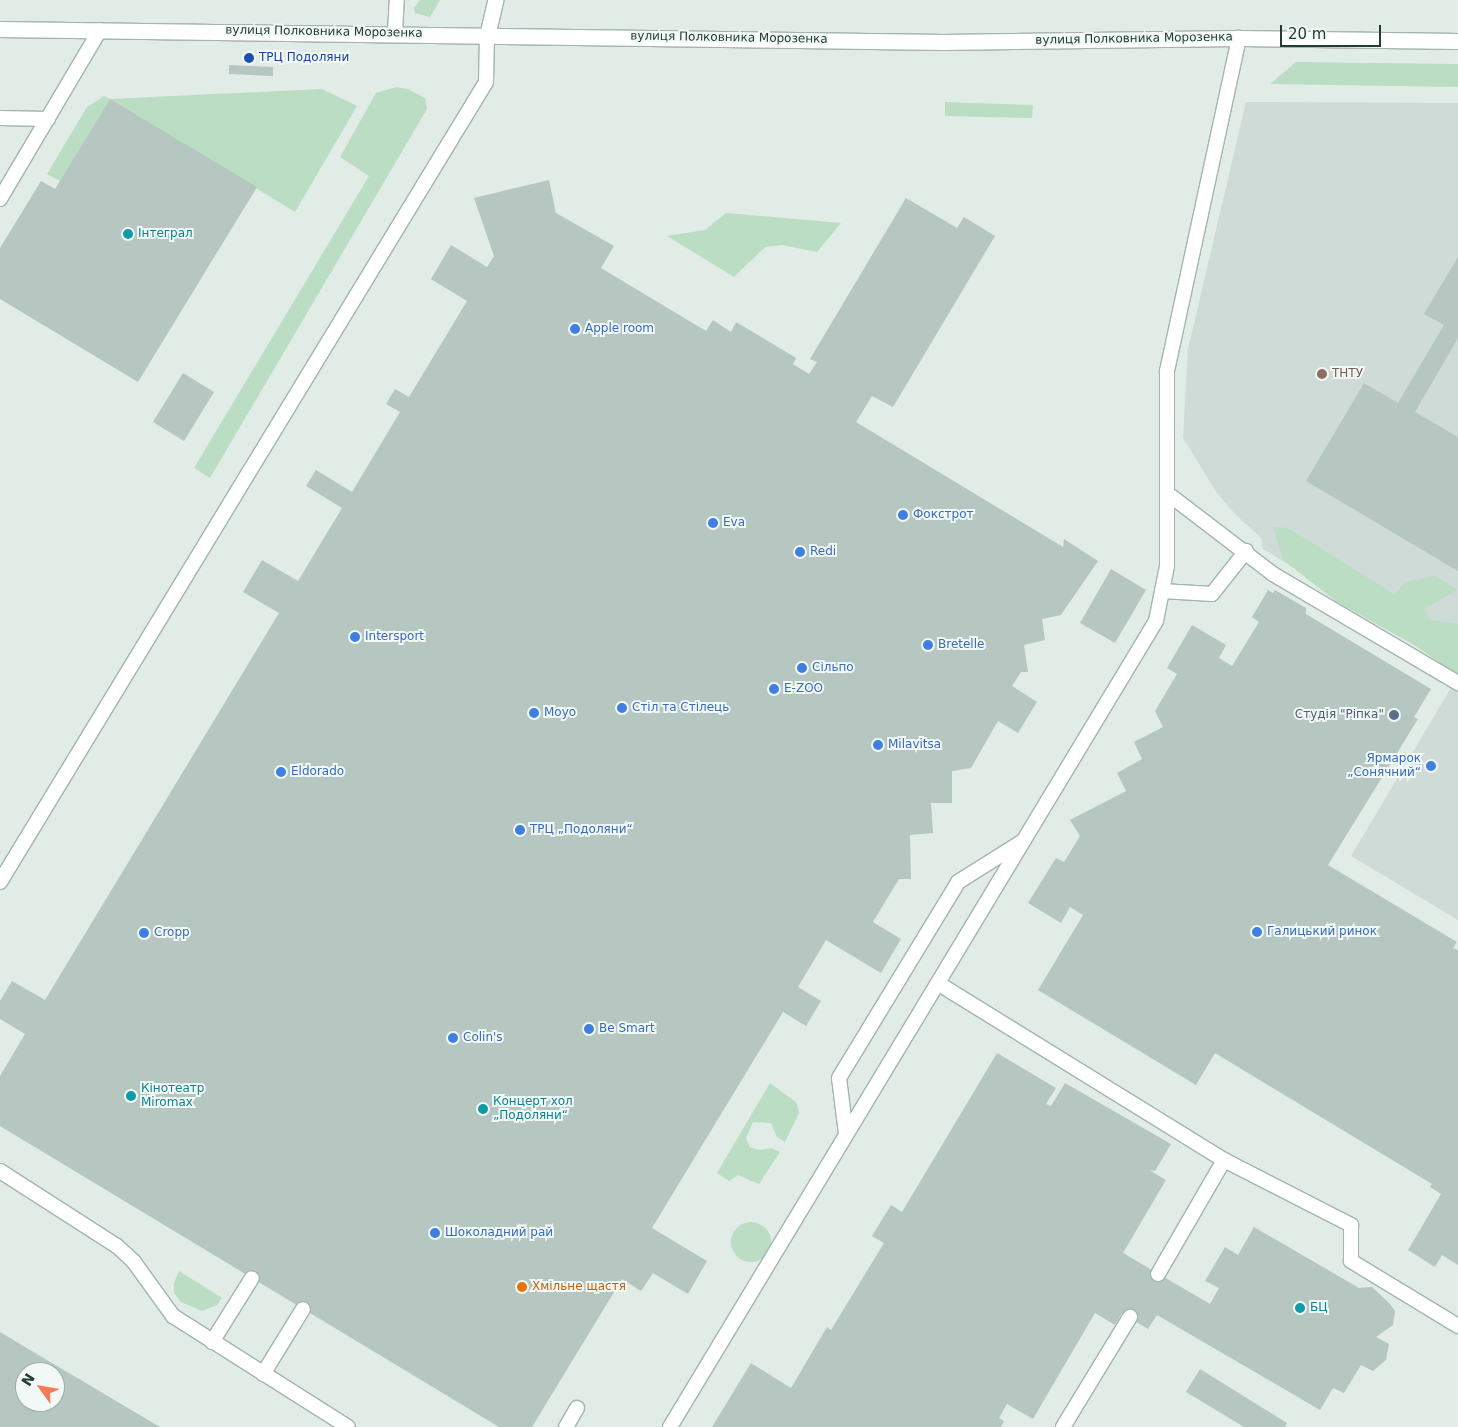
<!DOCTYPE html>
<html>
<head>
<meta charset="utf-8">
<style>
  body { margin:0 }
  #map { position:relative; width:1458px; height:1427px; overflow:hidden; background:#e1ece7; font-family:"DejaVu Sans",sans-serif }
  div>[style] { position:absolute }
  .built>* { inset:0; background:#cfdbd6 }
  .green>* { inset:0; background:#baddc3 }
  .round { border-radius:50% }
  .building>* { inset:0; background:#b6c6c0 }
  .roads { filter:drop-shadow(1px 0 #a4b4ae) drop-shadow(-1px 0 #a4b4ae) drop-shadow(0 1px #a4b4ae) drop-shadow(0 -1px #a4b4ae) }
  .lane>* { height:14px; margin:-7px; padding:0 7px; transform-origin:7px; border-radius:7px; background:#fff }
  .street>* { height:15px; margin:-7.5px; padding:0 7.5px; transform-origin:7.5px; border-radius:7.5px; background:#fff }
  .dots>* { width:14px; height:14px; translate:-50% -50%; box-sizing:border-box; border:2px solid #f2f8f5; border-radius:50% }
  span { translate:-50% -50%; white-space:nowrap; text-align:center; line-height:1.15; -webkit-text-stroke:4px #f2f8f5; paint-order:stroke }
  .street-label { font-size:12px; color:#213c35 }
  .transit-label { font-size:12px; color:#164399 }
  .left { translate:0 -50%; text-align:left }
  .culture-label { font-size:12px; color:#0d838f }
  .shop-label { font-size:12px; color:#366cbe }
  .right { translate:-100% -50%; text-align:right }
  .education-label { font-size:12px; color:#785e54 }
  .service-label { font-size:12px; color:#4e5e75 }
  .food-label { font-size:12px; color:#c56008 }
  .north { position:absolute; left:15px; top:1362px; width:50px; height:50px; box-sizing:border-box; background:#f2f8f5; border:1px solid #9eada8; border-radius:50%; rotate:302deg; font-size:14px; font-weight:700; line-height:20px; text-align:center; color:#213c35 }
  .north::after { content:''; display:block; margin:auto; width:18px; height:22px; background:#f27c59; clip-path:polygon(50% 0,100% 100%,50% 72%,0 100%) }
  .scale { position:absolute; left:1280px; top:25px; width:101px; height:22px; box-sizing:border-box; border:2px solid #213c35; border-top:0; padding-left:6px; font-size:15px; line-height:18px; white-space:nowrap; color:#213c35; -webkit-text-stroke:4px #f2f8f5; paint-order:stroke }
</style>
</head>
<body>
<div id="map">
  <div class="built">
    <i style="clip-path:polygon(1246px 102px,1458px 103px,1458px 667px,1263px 549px,1261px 538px,1236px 515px,1217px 493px,1183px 438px,1188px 349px)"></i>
    <i style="clip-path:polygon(1458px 676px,1458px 920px,1351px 856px)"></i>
  </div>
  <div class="green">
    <i style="clip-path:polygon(420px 0,440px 0,430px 17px,415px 13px,414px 8px)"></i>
    <i style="clip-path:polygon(1296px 62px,1458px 64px,1458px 87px,1270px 84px)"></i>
    <i style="clip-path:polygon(396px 87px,408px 89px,425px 98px,427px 109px,210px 478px,194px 468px,369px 176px,340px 157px,376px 93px)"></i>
    <i style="clip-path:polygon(322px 89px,357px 106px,295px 212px,110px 99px,60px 181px,47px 174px,87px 107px,104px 96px,110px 99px)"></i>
    <i style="clip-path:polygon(945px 102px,1033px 105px,1032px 118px,945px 116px)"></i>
    <i style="clip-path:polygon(726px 213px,762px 216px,841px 223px,817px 252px,782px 245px,765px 247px,734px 277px,667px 236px,705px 230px)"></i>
    <i style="clip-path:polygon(1273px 527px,1288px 528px,1394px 594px,1406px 582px,1435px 576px,1458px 590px,1424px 609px,1430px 620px,1458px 624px,1458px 675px,1414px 645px,1337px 602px,1283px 560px)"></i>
    <i style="clip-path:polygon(770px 1083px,797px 1103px,799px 1113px,785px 1142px,777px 1137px,771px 1123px,753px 1122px,746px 1138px,750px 1147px,759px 1150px,772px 1148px,780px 1152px,759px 1184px,738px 1175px,729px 1181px,717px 1173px)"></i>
    <i class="round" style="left:731px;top:1222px;width:40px;height:40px"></i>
    <i style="clip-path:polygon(179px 1271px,222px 1298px,217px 1305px,202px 1311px,181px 1302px,174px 1293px,174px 1283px)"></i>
  </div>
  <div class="building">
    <i style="clip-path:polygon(229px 65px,273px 67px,273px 76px,229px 74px)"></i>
    <i style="clip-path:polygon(110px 99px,257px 187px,138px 382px,0 299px,0 248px,41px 181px,55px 189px)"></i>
    <i style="clip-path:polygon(549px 180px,556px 213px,614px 246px,601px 268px,706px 331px,713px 320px,731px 332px,736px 322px,796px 358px,793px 364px,809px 374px,817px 362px,810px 359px,906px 198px,957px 228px,964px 217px,995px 236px,893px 407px,872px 396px,856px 422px,1063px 547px,1064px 539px,1098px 561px,1061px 615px,1042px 619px,1045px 640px,1024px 645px,1028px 672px,1021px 672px,1012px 686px,1037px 702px,1018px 733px,998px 721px,971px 768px,952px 771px,952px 803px,931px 803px,933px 833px,910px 835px,911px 879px,899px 879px,873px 922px,901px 939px,881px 973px,826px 940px,798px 987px,821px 1001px,806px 1026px,783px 1012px,652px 1228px,707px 1261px,688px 1294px,653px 1273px,641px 1291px,622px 1279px,532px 1427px,499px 1427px,0 1126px,0 1076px,25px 1034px,0 1019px,0 1001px,12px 981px,45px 1000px,279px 613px,243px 592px,262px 560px,298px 581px,342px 508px,306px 486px,316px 470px,352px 492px,400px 412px,386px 404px,395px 389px,409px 397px,467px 301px,431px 279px,451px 245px,487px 267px,494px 256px,474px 198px)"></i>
    <i style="clip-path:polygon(1458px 257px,1458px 338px,1415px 412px,1458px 437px,1458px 571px,1306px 481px,1364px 383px,1398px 403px,1444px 325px,1424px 314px)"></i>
    <i style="clip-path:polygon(183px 373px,214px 392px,184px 441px,153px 422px)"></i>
    <i style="clip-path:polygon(1111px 569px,1146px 590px,1115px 643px,1080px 623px)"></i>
    <i style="clip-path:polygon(1268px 590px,1273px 593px,1275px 590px,1306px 608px,1306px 614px,1431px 689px,1414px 717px,1418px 719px,1328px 865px,1457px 942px,1453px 948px,1458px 950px,1458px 1265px,1442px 1255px,1435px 1267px,1408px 1250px,1441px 1194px,1430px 1187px,1432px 1184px,1215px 1053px,1196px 1085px,1038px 990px,1083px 915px,1070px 907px,1061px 923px,1028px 903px,1056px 858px,1064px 862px,1080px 836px,1070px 820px,1126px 791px,1117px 773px,1142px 759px,1134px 742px,1163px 727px,1155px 711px,1177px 674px,1167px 668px,1192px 625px,1226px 645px,1219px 658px,1232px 666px,1259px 622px,1252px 617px)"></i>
    <i style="clip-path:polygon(997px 1053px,1056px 1088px,1046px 1104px,1051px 1106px,1065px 1083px,1171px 1144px,1155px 1171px,1149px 1170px,1166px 1180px,1123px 1253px,1210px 1304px,1219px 1288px,1205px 1281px,1225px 1247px,1238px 1255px,1254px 1227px,1359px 1288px,1372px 1287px,1390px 1304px,1395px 1311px,1393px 1325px,1376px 1337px,1389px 1344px,1386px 1360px,1373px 1371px,1361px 1365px,1344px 1393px,1333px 1388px,1320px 1410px,1157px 1315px,1148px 1329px,1122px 1313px,1115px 1325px,1095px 1313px,1033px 1419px,1007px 1404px,999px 1418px,1004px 1421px,1001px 1427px,712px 1427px,751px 1363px,791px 1388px,827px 1327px,831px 1330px,884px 1243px,872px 1236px,891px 1205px,902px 1212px)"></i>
    <i style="clip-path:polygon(evenodd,0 1332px,20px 1344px,160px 1427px,0 1427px,0 1332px,25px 1372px,55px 1372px,55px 1402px,25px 1402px,25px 1372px)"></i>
    <i style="clip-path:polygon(1200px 1369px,1287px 1423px,1285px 1427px,1244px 1427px,1186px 1392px)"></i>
  </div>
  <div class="roads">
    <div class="lane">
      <i style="left:395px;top:33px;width:33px;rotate:-87deg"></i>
      <i style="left:0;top:118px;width:48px;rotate:1.2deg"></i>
      <i style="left:0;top:199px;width:196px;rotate:-59.4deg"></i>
      <i style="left:1167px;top:493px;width:133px;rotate:37.4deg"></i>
      <i style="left:1273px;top:574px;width:215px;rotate:30.5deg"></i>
      <i style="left:1162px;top:591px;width:50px;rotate:3.4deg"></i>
      <i style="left:1212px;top:594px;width:55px;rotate:-51.7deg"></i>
      <i style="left:0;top:882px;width:936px;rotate:-58.72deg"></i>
      <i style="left:486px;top:82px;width:46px;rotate:-88.8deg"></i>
      <i style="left:939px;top:984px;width:335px;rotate:31.7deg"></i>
      <i style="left:1224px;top:1160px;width:143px;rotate:27.1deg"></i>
      <i style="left:1351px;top:1225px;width:36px;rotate:90deg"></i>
      <i style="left:1351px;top:1261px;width:125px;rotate:31.3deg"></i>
      <i style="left:846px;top:1134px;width:56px;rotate:-97.1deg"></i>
      <i style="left:839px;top:1078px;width:229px;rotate:-58.7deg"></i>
      <i style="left:958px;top:882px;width:73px;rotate:-32.2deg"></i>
      <i style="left:0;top:1171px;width:139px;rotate:32.7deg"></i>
      <i style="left:117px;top:1246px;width:23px;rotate:43deg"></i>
      <i style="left:134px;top:1262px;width:67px;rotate:54.2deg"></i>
      <i style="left:173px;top:1316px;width:207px;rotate:32.4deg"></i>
      <i style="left:1158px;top:1274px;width:132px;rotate:-59.9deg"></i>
      <i style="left:212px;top:1342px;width:75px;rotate:-58deg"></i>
      <i style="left:263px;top:1374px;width:76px;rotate:-58.4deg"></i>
      <i style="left:566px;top:1427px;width:22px;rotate:-60deg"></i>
      <i style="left:670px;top:1427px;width:941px;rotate:-58.91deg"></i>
      <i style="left:1156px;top:621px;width:56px;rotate:-78.7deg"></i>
      <i style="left:1167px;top:566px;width:195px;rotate:-90deg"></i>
      <i style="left:1167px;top:371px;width:341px;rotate:-77.8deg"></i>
      <i style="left:1063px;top:1427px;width:129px;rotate:-58.7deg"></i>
    </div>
    <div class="street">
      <i style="left:0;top:29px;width:944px;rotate:0.79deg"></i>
      <i style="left:944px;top:42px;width:295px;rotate:-0.8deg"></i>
      <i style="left:1239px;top:38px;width:219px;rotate:0.8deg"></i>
      <i style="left:487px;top:36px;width:37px;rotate:-77deg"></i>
    </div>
  </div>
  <div class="dots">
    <i style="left:249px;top:58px;background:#1a4fb4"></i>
    <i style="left:128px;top:234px;background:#0f9aa8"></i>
    <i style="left:575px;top:329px;background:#3f7fe0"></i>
    <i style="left:1322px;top:374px;background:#8d6e63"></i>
    <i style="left:903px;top:515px;background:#3f7fe0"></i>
    <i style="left:713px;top:523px;background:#3f7fe0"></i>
    <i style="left:800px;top:552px;background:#3f7fe0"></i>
    <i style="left:355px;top:637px;background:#3f7fe0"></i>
    <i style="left:928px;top:645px;background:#3f7fe0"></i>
    <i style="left:802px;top:668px;background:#3f7fe0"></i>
    <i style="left:774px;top:689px;background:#3f7fe0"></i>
    <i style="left:622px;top:708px;background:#3f7fe0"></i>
    <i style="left:534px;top:713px;background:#3f7fe0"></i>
    <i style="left:1394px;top:715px;background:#5c6f8a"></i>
    <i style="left:878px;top:745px;background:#3f7fe0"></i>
    <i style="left:1431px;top:766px;background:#3f7fe0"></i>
    <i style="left:281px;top:772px;background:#3f7fe0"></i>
    <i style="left:520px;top:830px;background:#3f7fe0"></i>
    <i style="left:1257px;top:932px;background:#3f7fe0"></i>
    <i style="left:144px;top:933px;background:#3f7fe0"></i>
    <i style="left:589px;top:1029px;background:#3f7fe0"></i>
    <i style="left:453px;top:1038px;background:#3f7fe0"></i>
    <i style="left:131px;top:1096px;background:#0f9aa8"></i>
    <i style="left:483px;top:1109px;background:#0f9aa8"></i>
    <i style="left:435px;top:1233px;background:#3f7fe0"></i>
    <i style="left:522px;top:1287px;background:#e8710a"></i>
    <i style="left:1300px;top:1308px;background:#0f9aa8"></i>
  </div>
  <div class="street-label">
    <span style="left:324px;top:32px;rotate:1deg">вулиця Полковника Морозенка</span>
    <span style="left:729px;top:38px;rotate:1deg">вулиця Полковника Морозенка</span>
    <span style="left:1134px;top:39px;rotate:-1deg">вулиця Полковника Морозенка</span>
  </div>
  <div class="transit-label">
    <span class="left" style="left:259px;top:58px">ТРЦ Подоляни</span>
  </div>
  <div class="culture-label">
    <span class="left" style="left:138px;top:234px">Інтеграл</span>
    <span class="left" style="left:141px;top:1096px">Кінотеатр<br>Miromax</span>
    <span class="left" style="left:493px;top:1109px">Концерт хол<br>„Подоляни“</span>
    <span class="left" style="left:1310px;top:1308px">БЦ</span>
  </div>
  <div class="shop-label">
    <span class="left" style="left:585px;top:329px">Apple room</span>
    <span class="left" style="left:913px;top:515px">Фокстрот</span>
    <span class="left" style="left:723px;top:523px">Eva</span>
    <span class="left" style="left:810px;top:552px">Redi</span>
    <span class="left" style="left:365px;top:637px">Intersport</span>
    <span class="left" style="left:938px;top:645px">Bretelle</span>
    <span class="left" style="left:812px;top:668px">Сільпо</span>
    <span class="left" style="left:784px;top:689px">E-ZOO</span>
    <span class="left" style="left:632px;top:708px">Стіл та Стілець</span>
    <span class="left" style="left:544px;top:713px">Moyo</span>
    <span class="left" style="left:888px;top:745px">Milavitsa</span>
    <span class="right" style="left:1421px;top:766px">Ярмарок<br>„Сонячний“</span>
    <span class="left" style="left:291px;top:772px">Eldorado</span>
    <span class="left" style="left:530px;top:830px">ТРЦ „Подоляни“</span>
    <span class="left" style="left:1267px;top:932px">Галицький ринок</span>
    <span class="left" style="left:154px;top:933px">Cropp</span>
    <span class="left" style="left:599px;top:1029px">Be Smart</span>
    <span class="left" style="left:463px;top:1038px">Colin's</span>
    <span class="left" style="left:445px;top:1233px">Шоколадний рай</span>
  </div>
  <div class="education-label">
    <span class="left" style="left:1332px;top:374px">ТНТУ</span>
  </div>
  <div class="service-label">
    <span class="right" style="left:1384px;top:715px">Студія "Ріпка"</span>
  </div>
  <div class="food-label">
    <span class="left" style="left:532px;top:1287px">Хмільне щастя</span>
  </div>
  <div class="north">N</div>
  <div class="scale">20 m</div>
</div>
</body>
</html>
